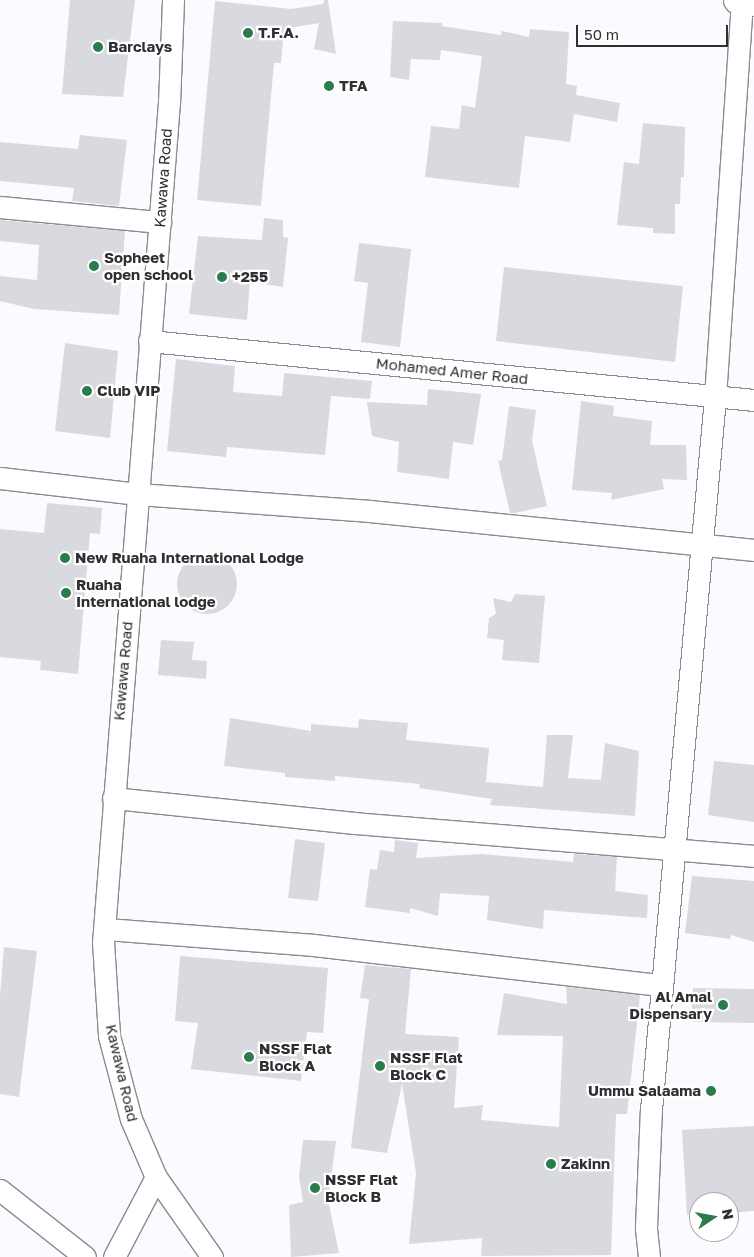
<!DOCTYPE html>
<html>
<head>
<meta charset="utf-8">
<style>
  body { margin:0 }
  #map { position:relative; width:754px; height:1257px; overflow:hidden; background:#fafaff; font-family:"Golos Text",sans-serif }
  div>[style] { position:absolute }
  .building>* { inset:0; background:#d9d9e0 }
  .round { border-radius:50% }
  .roads { filter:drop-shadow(1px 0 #8b8a91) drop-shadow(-1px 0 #8b8a91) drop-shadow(0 1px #8b8a91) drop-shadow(0 -1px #8b8a91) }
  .minor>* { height:21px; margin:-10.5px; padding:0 10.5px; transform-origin:10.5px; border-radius:10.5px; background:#fff }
  .trunk>* { height:28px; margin:-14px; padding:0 14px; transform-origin:14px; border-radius:14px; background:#fff }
  .dots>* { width:14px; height:14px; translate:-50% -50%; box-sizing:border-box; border:2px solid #fff; border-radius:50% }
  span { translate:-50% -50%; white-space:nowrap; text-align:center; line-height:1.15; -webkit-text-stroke:4.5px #fff; paint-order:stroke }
  .poi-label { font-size:15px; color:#2f2f31; font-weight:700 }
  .left { translate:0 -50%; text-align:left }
  .right { translate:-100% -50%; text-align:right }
  .street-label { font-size:15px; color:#2f2f31 }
  .north { position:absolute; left:689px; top:1192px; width:50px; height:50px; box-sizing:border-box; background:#fff; border:1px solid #acacad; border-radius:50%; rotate:78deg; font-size:14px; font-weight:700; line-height:20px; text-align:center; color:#2f2f31 }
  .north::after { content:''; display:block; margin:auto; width:18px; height:22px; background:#2a7c4d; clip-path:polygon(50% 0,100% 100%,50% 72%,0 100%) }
  .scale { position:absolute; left:576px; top:25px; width:152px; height:22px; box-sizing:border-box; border:2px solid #2f2f31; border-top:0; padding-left:6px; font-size:15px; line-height:18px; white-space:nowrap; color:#2f2f31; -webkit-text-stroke:4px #fff; paint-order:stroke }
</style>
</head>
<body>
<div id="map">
  <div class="building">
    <i style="clip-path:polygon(70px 0,135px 0,123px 97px,62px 94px)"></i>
    <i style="clip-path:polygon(324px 0,328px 0,336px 54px,314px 49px,319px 23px,284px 29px,281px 63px,274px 63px,261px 206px,197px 200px,215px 1px,291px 9px,323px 4px)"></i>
    <i style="clip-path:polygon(393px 21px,442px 23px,442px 26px,501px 35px,502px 31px,529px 37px,530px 29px,569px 32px,566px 84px,577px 86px,576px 95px,620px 103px,617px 122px,574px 114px,570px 142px,525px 136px,519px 188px,425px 177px,431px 126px,459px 129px,462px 105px,475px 108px,482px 56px,441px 50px,440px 60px,411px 59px,409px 80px,390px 77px)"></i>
    <i style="clip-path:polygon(643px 123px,685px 127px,684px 177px,681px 177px,680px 204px,675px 204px,675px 234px,653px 233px,653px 228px,617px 225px,624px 162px,639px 164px)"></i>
    <i style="clip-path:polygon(80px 135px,127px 140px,119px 206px,72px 201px,74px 188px,0 181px,0 142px,78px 149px)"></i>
    <i style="clip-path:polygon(264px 218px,283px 220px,283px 237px,288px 238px,283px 287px,250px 282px,247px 320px,189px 314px,198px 236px,262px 240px)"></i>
    <i style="clip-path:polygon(0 220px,125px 231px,119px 315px,34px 309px,0 301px,0 276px,37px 280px,39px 245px,0 241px)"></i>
    <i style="clip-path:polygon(359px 243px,411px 249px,400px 347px,361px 342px,368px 283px,354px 281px)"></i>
    <i style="clip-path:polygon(504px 267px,683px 286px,675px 362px,496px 341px)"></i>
    <i style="clip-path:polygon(65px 343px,118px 351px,110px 438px,55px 431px)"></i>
    <i style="clip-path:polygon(176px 359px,235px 366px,233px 392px,282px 396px,284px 373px,372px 381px,370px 399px,331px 396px,325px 455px,227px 447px,226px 457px,167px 451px)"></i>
    <i style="clip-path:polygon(428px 389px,481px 394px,473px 445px,453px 442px,449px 479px,397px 472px,399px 442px,372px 436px,367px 402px,427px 405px)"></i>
    <i style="clip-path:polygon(581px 401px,614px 406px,613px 416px,652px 421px,650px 445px,686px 445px,687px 480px,662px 479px,664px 489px,611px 500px,612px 493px,572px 490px)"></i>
    <i style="clip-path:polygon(509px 406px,536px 410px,532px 441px,547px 506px,515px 513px,510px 513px,498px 461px,502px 460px)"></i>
    <i style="clip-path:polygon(47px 503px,102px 508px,100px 534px,90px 533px,78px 674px,40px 670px,41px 661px,0 657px,0 529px,44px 533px)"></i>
    <i class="round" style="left:177px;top:554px;width:60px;height:60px"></i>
    <i style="clip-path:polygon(515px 594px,545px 596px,539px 663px,502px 660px,504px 640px,487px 638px,489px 618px,496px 614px,493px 598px,511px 602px)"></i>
    <i style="clip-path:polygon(161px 640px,194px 642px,192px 660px,207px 661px,206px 679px,158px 675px)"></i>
    <i style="clip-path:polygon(230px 718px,311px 731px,311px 724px,358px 728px,359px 719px,408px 723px,406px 740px,489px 748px,486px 782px,543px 787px,547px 735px,573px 735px,568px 778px,601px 780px,605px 743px,639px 751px,635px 816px,490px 805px,492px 799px,419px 788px,420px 784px,335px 776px,335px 781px,285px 777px,285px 773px,224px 766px)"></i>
    <i style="clip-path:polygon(714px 761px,754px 765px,754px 822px,708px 815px)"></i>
    <i style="clip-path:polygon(295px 839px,325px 843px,318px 901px,288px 898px)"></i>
    <i style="clip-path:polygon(395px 840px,418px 843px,416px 858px,481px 854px,573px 862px,574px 854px,617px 857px,615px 891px,648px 895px,647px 918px,544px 910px,543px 929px,487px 920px,489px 896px,440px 893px,438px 916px,410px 908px,410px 913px,365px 907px,370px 869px,377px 870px,380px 850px,394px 852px)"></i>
    <i style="clip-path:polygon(692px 876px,754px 881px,754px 942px,731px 935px,730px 939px,685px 933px)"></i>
    <i style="clip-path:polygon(4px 947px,37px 951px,19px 1097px,0 1094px,0 996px)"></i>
    <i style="clip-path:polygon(180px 956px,328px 968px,323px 1033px,307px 1032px,301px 1081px,191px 1069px,198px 1023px,175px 1021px)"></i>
    <i style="clip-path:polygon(365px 965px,411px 969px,405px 1034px,459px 1037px,454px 1108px,483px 1105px,481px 1120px,559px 1127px,563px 1036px,497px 1035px,504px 993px,567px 1004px,566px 987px,640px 995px,627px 1114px,616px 1114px,611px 1255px,481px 1256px,482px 1238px,409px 1244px,416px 1173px,402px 1084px,387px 1153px,351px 1148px,369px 999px,360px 998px)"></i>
    <i style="clip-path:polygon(693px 988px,754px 989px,754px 1023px,691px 1022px)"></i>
    <i style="clip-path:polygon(754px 1126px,754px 1211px,729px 1213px,729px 1202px,699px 1202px,699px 1214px,687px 1215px,682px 1130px)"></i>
    <i style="clip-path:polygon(303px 1140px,336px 1141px,328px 1200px,339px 1253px,291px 1257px,289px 1205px,303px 1202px,299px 1177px)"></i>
  </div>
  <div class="roads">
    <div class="minor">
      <i style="left:173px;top:0;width:102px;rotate:92.2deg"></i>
      <i style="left:169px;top:102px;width:843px;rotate:94.49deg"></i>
      <i style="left:103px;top:942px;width:94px;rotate:86.3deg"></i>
      <i style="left:109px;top:1036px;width:86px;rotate:75.2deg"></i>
      <i style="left:131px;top:1119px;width:63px;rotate:66.7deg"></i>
      <i style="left:156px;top:1177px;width:98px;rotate:55deg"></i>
      <i style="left:0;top:207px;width:161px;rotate:5.4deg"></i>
      <i style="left:149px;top:341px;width:608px;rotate:5.57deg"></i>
      <i style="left:0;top:478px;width:139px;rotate:6.6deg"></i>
      <i style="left:138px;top:494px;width:233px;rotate:4.2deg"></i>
      <i style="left:370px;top:511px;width:386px;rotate:5.8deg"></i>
      <i style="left:113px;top:798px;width:242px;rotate:5.9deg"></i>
      <i style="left:354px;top:823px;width:401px;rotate:4.7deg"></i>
      <i style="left:107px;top:929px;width:207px;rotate:4.4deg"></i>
      <i style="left:313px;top:945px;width:350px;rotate:6.6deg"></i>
      <i style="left:0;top:1190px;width:108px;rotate:38.2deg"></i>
      <i style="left:114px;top:1257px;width:90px;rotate:-62.3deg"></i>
      <i style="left:649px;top:1257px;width:30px;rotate:-96deg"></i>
      <i style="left:646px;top:1227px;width:117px;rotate:-87.6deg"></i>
      <i style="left:651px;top:1110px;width:716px;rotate:-84.87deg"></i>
      <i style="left:715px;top:397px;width:398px;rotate:-86.1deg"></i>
    </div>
    <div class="trunk">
      <i style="left:738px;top:0;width:16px;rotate:7deg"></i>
    </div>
  </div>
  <div class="dots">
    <i style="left:248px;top:33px;background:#2a7c4d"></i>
    <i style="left:98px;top:47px;background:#2a7c4d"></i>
    <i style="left:329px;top:86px;background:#2a7c4d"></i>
    <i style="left:94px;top:266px;background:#2a7c4d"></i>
    <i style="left:222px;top:277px;background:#2a7c4d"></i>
    <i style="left:87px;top:391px;background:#2a7c4d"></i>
    <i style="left:65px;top:558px;background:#2a7c4d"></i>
    <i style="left:66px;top:593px;background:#2a7c4d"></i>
    <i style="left:723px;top:1005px;background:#2a7c4d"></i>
    <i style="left:249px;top:1057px;background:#2a7c4d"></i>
    <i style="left:380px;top:1066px;background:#2a7c4d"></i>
    <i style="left:711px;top:1091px;background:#2a7c4d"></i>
    <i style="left:551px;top:1164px;background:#2a7c4d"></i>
    <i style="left:315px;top:1188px;background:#2a7c4d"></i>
  </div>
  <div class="poi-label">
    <span class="left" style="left:258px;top:33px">T.F.A.</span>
    <span class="left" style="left:108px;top:47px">Barclays</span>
    <span class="left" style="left:339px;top:86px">TFA</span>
    <span class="left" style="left:104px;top:266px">Sopheet<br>open school</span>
    <span class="left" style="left:232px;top:277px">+255</span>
    <span class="left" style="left:97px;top:391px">Club VIP</span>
    <span class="left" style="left:75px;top:558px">New Ruaha International Lodge</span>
    <span class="left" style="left:76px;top:593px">Ruaha<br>International lodge</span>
    <span class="right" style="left:712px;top:1005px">Al Amal<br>Dispensary</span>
    <span class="left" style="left:259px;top:1057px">NSSF Flat<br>Block A</span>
    <span class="left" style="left:390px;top:1066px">NSSF Flat<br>Block C</span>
    <span class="right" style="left:701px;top:1091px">Ummu Salaama</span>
    <span class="left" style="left:561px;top:1164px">Zakinn</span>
    <span class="left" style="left:325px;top:1188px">NSSF Flat<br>Block B</span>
  </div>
  <div class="street-label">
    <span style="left:163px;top:178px;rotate:-86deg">Kawawa Road</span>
    <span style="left:452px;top:371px;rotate:6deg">Mohamed Amer Road</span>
    <span style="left:123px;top:671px;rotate:-85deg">Kawawa Road</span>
    <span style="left:122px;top:1073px;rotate:77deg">Kawawa Road</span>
  </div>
  <div class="north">N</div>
  <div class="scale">50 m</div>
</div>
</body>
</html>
